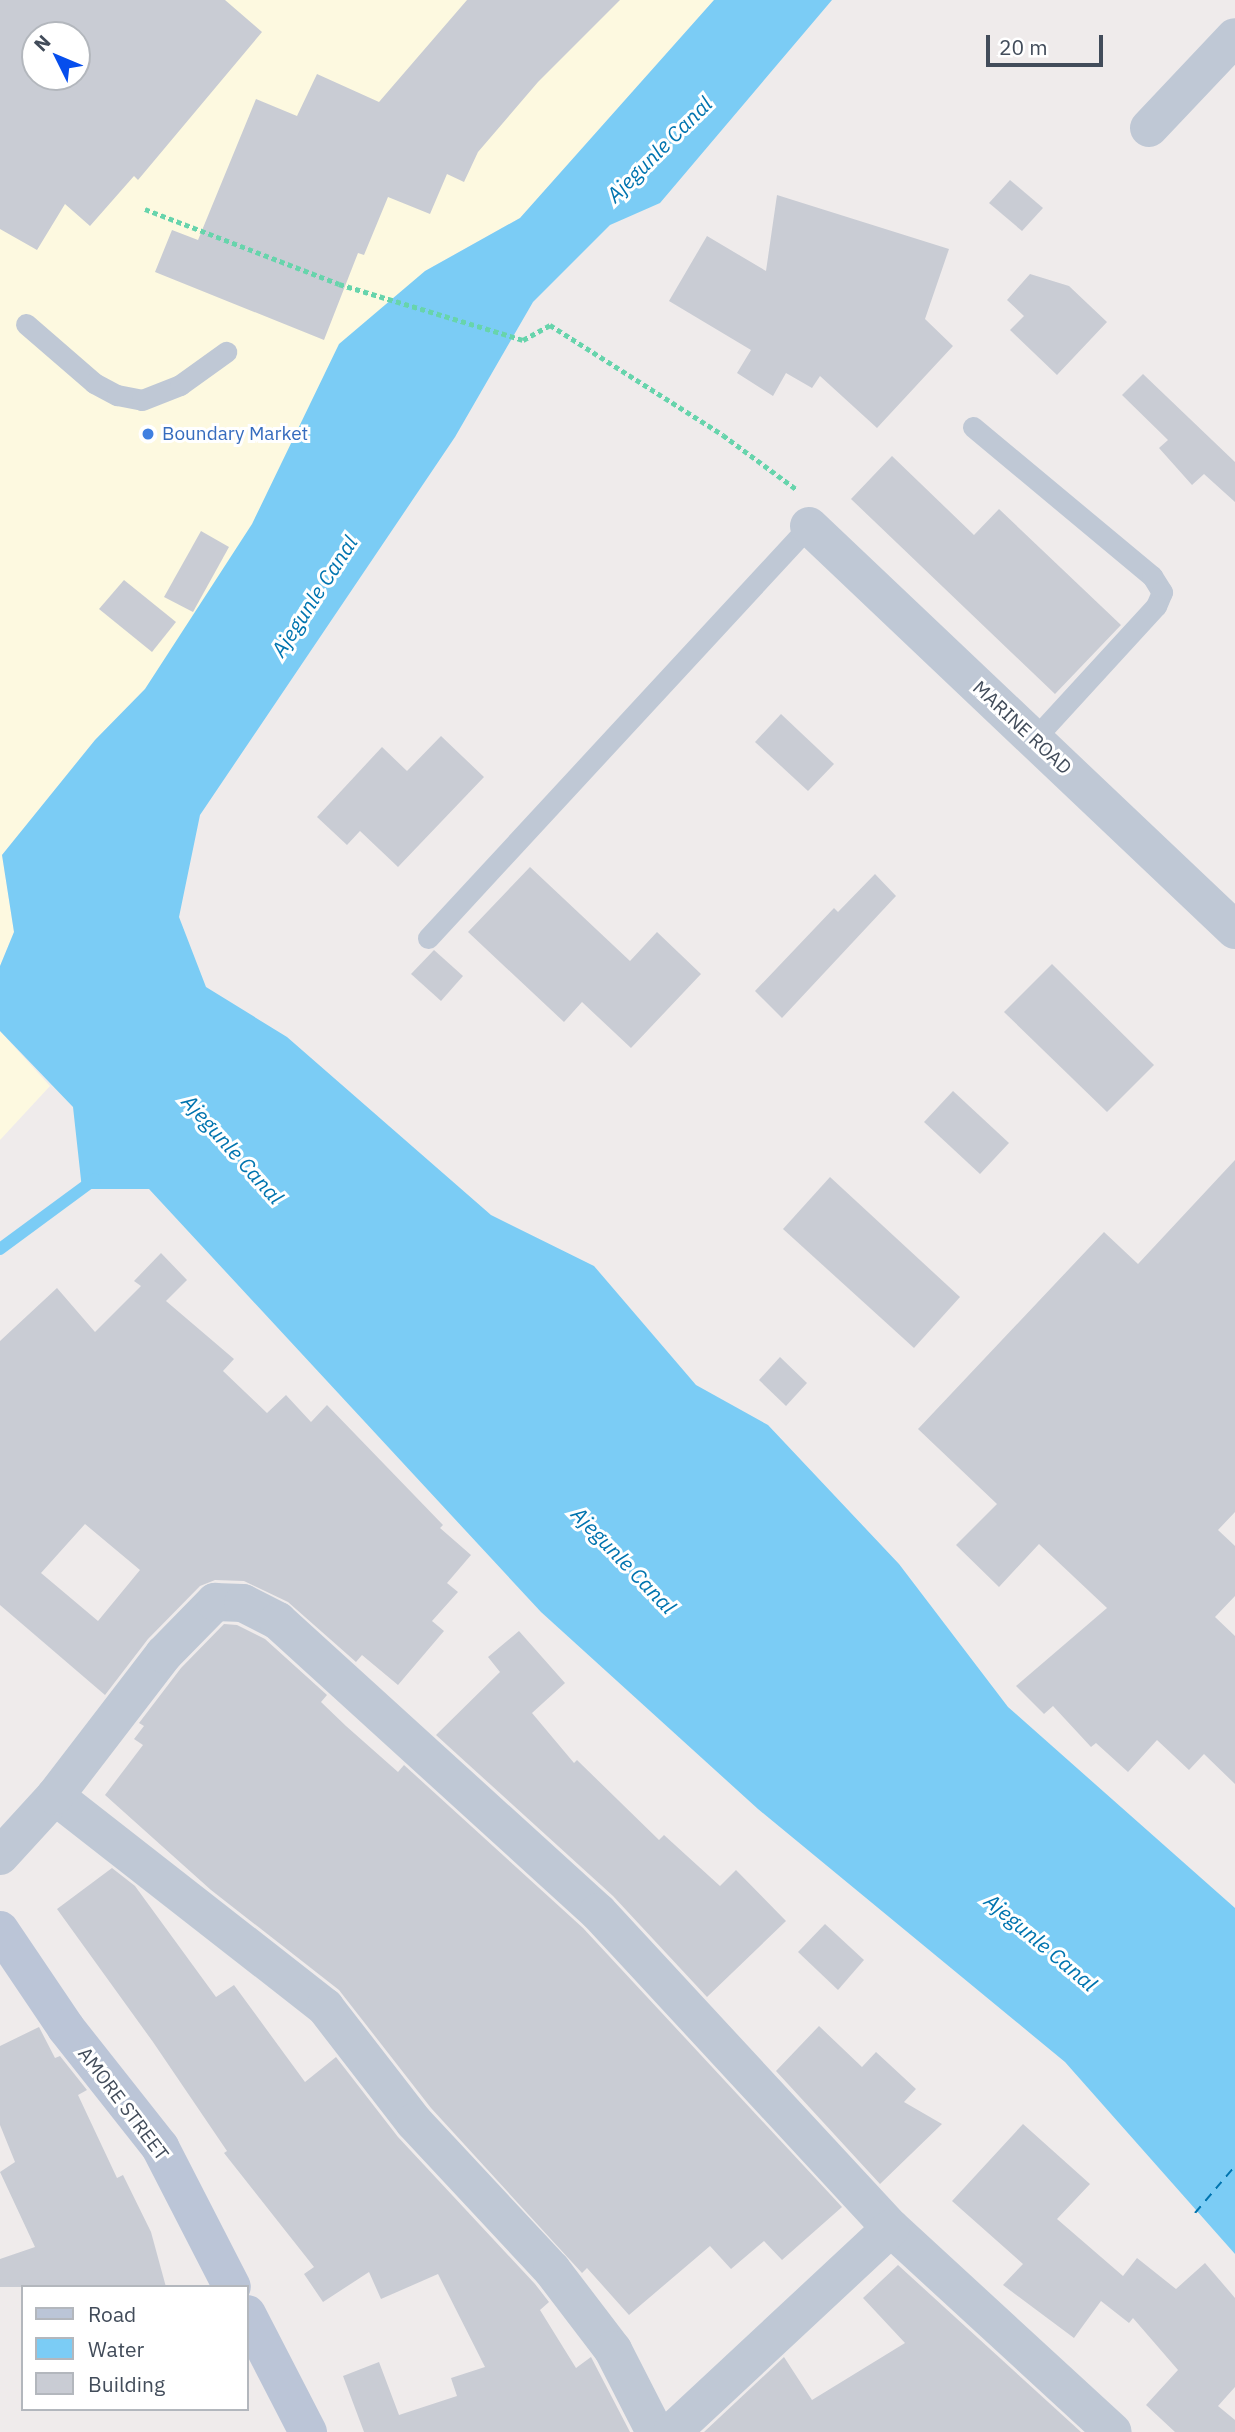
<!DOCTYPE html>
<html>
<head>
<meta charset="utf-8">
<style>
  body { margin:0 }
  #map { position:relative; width:1235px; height:2432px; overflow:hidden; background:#efebeb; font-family:"IBM Plex Sans",sans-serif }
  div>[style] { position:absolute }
  .commercial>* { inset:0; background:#fdf9e0 }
  .water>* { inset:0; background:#7bccf5 }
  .stream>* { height:12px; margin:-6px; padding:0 6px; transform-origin:6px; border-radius:6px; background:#7bccf5 }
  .ferry>* { height:2px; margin-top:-1px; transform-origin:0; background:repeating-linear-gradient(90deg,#0074af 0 9px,transparent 0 16px) }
  .building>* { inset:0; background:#c9ccd4 }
  .path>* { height:4.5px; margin-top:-2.25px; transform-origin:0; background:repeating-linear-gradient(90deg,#67d4ac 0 5px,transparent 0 8.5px) }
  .service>* { height:21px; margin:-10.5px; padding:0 10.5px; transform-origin:10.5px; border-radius:10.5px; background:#bfc8d5 }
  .minor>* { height:38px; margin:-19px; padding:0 19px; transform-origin:19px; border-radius:19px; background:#bfc8d5 }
  .secondary>* { height:38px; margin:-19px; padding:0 19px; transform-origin:19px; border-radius:19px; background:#bbc5d7 }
  .dots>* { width:19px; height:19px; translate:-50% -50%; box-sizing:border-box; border:4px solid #fff; border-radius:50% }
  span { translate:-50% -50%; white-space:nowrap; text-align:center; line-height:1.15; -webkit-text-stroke:6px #fff; paint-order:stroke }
  .shop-label { font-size:19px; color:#366cbe }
  .left { translate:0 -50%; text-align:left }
  .street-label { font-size:19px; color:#424c5a }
  .water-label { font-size:21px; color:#0074af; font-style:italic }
  .legend { position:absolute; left:21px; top:2285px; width:228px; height:126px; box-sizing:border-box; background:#fff; border:2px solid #b3b7bd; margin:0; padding:9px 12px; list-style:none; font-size:21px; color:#424c5a }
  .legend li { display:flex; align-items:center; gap:14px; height:35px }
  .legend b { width:35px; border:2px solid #b3b7bd }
  .north { position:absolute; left:21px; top:21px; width:70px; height:70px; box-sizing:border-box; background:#fff; border:2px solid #b3b7bd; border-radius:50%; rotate:313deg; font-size:19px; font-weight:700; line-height:28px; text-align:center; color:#424c5a }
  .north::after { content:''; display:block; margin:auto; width:24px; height:32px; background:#064eed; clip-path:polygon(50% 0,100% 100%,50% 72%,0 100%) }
  .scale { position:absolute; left:986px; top:35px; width:117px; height:32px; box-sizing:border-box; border:4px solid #424c5a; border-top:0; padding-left:9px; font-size:21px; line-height:24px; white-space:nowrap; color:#424c5a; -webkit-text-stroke:5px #fff; paint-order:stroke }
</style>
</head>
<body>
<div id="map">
  <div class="commercial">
    <i style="clip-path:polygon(evenodd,0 0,714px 0,520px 218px,425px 271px,145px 689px,95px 740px,2px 855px,14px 932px,0 966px,0 0,35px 35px,77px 35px,77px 77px,35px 77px,35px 35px)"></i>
    <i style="clip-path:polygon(0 1031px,50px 1086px,0 1140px)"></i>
  </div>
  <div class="water">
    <i style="clip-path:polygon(714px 0,832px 0,660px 203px,610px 225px,533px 302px,455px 437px,200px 815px,179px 917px,206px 987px,287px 1037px,491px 1215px,594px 1266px,696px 1385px,768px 1425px,899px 1564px,1008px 1707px,1235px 1908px,1235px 2254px,1065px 2062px,758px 1809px,541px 1612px,149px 1189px,82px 1189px,73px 1107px,0 1031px,0 966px,14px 932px,2px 855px,95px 740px,145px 689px,252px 524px,339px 344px,425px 271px,520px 218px)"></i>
  </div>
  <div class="stream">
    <i style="left:0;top:1249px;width:118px;rotate:-36.4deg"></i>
  </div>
  <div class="ferry">
    <i style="left:1195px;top:2213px;width:62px;rotate:-49.6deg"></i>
  </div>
  <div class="building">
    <i style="clip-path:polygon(evenodd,0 0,225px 0,262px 32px,138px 180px,134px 176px,90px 226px,65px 204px,37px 250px,0 229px,0 0,35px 35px,77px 35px,77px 77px,35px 77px,35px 35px)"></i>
    <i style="clip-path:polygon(467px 0,620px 0,538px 82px,478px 152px,464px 182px,447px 174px,430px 214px,388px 197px,364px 255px,358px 253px,324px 340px,155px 272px,172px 230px,198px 240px,256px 99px,297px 116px,317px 74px,379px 102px)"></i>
    <i style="clip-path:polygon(1010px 180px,1043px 208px,1022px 231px,989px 203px)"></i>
    <i style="clip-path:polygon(777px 195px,949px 249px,925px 319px,953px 346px,877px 428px,820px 376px,812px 388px,786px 373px,773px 396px,737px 373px,751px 350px,669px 301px,707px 236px,766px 271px)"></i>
    <i style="clip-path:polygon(1030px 274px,1069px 286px,1107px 322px,1057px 375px,1010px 330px,1024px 316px,1007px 300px)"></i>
    <i style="clip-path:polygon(1143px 374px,1235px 462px,1235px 502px,1204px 474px,1192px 485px,1159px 448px,1168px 440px,1122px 395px)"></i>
    <i style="clip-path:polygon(892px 456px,974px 535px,999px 509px,1121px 625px,1055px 694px,851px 499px)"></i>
    <i style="clip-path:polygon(201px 531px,229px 547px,193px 612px,164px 597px)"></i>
    <i style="clip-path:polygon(124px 580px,176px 622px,152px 652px,99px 609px)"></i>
    <i style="clip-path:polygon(781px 714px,834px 764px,808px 791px,755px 742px)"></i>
    <i style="clip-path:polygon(441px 736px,484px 777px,398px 867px,360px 831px,347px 845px,317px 817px,382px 747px,407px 771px)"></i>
    <i style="clip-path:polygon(530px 867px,630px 961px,657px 932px,701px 974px,631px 1048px,582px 1002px,564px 1022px,468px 932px)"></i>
    <i style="clip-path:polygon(875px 874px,896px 896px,782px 1018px,755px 991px,834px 908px,838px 912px)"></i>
    <i style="clip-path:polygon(434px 950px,463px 976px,441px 1001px,411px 974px)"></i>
    <i style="clip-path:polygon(1052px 964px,1154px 1065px,1107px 1112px,1004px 1012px)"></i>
    <i style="clip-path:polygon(953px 1091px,1009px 1143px,980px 1174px,924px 1122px)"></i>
    <i style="clip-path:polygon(1235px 1160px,1235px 1512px,1218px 1530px,1235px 1546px,1235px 1596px,1215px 1617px,1235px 1636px,1235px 1784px,1204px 1754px,1189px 1770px,1157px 1740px,1128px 1772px,1096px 1743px,1091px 1747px,1053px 1706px,1044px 1714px,1016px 1686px,1107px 1608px,1039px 1544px,999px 1587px,956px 1545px,997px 1504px,918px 1429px,1104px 1232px,1138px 1264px)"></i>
    <i style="clip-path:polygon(830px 1177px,960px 1297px,914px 1348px,783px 1229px)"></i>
    <i style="clip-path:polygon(evenodd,161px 1253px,187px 1280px,166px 1301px,234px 1359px,223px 1371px,267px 1413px,286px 1395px,311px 1422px,327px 1405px,443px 1525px,440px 1528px,471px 1555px,447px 1583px,458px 1592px,432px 1621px,444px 1631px,398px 1685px,362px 1655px,356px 1662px,288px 1602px,244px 1581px,215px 1580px,200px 1586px,148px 1639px,105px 1695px,0 1605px,0 1341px,57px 1288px,95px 1332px,141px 1286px,134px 1281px,161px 1253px,85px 1524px,140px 1570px,98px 1621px,41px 1573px,85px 1524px)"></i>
    <i style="clip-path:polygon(780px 1357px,807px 1383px,786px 1406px,759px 1380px)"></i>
    <i style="clip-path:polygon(224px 1624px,237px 1625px,265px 1639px,327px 1695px,321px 1702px,346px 1726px,398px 1772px,404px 1765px,583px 1928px,842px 2207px,782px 2260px,764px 2241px,731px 2269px,710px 2246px,629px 2315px,587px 2268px,582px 2273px,431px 2108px,339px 1990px,211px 1890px,105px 1795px,143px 1745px,134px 1739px,144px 1726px,139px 1723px,181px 1668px)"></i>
    <i style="clip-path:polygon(519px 1631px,565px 1683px,532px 1713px,574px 1763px,577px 1760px,659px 1840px,664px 1835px,720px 1886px,736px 1870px,786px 1921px,707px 1997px,613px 1896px,436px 1735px,500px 1672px,488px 1657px)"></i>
    <i style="clip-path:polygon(112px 1868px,135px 1886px,216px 1997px,234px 1985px,305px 2082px,336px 2057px,398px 2137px,535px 2284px,549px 2302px,540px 2310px,576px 2368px,591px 2357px,630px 2432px,364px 2432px,343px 2376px,379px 2362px,399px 2415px,457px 2396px,451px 2378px,485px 2367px,438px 2274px,381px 2299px,369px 2272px,323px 2302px,304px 2274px,314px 2267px,224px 2153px,227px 2151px,153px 2042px,57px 1909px)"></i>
    <i style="clip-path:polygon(825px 1924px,864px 1960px,838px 1990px,798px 1952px)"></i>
    <i style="clip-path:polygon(819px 2026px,862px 2067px,876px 2052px,916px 2089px,904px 2102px,942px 2124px,880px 2184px,776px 2071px)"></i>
    <i style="clip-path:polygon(39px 2027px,55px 2058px,60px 2056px,87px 2090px,78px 2095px,117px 2178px,123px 2175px,151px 2232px,166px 2287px,0 2287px,0 2259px,35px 2247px,0 2172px,15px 2162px,0 2125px,0 2046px)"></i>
    <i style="clip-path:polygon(1023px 2124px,1090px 2184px,1057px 2219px,1123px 2276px,1137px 2258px,1176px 2289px,1205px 2263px,1235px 2298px,1235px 2387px,1218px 2406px,1235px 2420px,1235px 2432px,1175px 2432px,1146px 2405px,1178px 2370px,1133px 2318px,1129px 2323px,1101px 2301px,1074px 2338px,1003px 2285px,1023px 2264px,952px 2201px)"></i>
    <i style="clip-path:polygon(898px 2265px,1081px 2432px,704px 2432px,784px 2357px,812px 2400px,905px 2343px,863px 2298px)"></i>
  </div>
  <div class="path">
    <i style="left:145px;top:209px;width:208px;rotate:21.1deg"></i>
    <i style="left:339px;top:284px;width:192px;rotate:16.9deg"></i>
    <i style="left:523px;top:340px;width:31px;rotate:-29deg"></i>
    <i style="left:550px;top:325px;width:205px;rotate:32.4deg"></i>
    <i style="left:723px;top:435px;width:91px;rotate:36.5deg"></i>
  </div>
  <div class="service">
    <i style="left:26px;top:324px;width:90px;rotate:40.9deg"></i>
    <i style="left:94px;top:383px;width:26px;rotate:28deg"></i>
    <i style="left:117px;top:395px;width:25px;rotate:11deg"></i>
    <i style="left:142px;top:400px;width:41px;rotate:-21.5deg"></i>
    <i style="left:180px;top:385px;width:57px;rotate:-35.7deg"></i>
    <i style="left:973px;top:427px;width:233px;rotate:39.8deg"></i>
    <i style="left:1152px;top:576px;width:19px;rotate:58deg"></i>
    <i style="left:1162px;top:592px;width:15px;rotate:113deg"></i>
    <i style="left:1156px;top:606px;width:182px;rotate:132.5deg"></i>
    <i style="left:428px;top:938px;width:561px;rotate:-47.24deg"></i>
  </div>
  <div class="minor">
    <i style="left:1149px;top:128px;width:125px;rotate:-46.6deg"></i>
    <i style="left:809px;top:526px;width:587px;rotate:43.48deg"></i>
    <i style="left:55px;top:1796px;width:343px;rotate:38deg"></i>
    <i style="left:325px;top:2007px;width:145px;rotate:52.3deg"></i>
    <i style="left:414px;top:2122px;width:202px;rotate:47deg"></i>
    <i style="left:552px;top:2270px;width:101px;rotate:52.7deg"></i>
    <i style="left:613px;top:2350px;width:92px;rotate:62.9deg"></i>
    <i style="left:0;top:1856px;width:81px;rotate:-47.5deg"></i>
    <i style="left:55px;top:1796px;width:179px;rotate:-52.5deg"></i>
    <i style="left:164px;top:1654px;width:73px;rotate:-45.6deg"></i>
    <i style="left:215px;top:1602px;width:28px;rotate:2deg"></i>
    <i style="left:243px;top:1603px;width:39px;rotate:27deg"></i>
    <i style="left:278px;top:1621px;width:433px;rotate:42.3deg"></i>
    <i style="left:598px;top:1912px;width:431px;rotate:47.2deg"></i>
    <i style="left:891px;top:2228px;width:301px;rotate:42.6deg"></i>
    <i style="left:672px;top:2432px;width:299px;rotate:-43deg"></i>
  </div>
  <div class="secondary">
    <i style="left:0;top:1930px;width:118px;rotate:56deg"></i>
    <i style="left:66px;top:2028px;width:152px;rotate:51.7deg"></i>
    <i style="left:160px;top:2147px;width:157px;rotate:62.8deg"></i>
    <i style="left:247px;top:2314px;width:133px;rotate:62.7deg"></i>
  </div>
  <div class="dots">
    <i style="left:148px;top:434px;background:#3f7fe0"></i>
  </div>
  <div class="shop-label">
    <span class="left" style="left:162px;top:434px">Boundary Market</span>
  </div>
  <div class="street-label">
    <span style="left:1022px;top:728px;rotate:43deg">MARINE ROAD</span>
    <span style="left:123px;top:2104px;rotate:53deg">AMORE STREET</span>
  </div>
  <div class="water-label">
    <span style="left:659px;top:149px;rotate:-45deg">Ajegunle Canal</span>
    <span style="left:314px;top:596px;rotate:-57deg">Ajegunle Canal</span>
    <span style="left:233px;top:1149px;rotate:48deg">Ajegunle Canal</span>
    <span style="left:624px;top:1560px;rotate:46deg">Ajegunle Canal</span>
    <span style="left:1041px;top:1942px;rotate:40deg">Ajegunle Canal</span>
  </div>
  <ul class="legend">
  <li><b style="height:9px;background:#bbc5d7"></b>Road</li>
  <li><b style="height:19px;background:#7bccf5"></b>Water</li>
  <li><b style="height:19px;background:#c9ccd4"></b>Building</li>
  </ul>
  <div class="north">N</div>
  <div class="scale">20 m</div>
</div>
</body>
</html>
